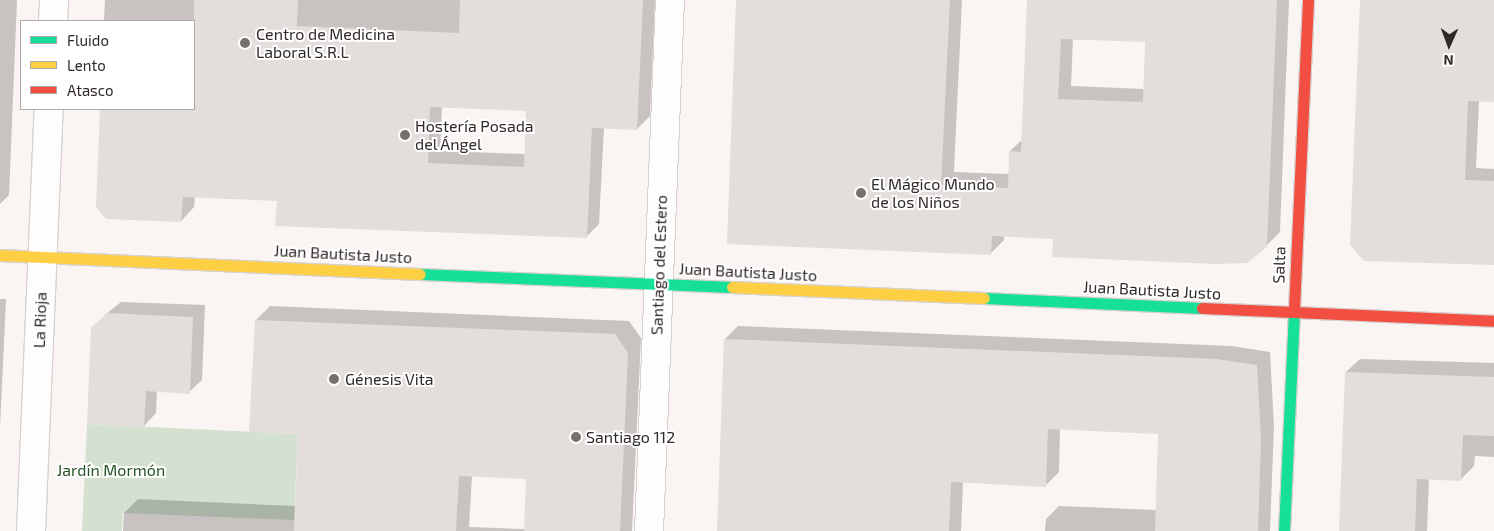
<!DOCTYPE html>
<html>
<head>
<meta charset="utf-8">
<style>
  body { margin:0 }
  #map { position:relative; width:1494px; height:531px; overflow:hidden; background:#faf4f2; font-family:"Exo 2",sans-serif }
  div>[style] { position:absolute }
  .green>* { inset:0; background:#d4e1d0 }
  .shadow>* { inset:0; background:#0003 }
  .building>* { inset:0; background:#e3dddb }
  .roads { filter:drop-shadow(1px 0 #d8d2cf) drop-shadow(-1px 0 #d8d2cf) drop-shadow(0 1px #d8d2cf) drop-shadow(0 -1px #d8d2cf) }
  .street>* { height:28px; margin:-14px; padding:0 14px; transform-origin:14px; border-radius:14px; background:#fefdfd }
  .fast>* { height:11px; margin:-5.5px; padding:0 5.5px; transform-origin:5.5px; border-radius:5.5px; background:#16e098 }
  .slow>* { height:11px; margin:-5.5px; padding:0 5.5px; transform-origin:5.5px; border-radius:5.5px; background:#ffcf43 }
  .jam>* { height:11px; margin:-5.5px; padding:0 5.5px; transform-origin:5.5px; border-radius:5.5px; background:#f24e42 }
  .dots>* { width:14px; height:14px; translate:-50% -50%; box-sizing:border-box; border:2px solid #fff; border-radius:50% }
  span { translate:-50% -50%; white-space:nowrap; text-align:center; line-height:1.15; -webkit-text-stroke:4px #fff; paint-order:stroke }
  .poi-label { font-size:16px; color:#302a27 }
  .left { translate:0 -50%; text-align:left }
  .street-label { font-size:16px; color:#302a27 }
  .park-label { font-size:16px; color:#255225 }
  .legend { position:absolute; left:20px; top:20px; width:175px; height:90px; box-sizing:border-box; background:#fff; border:1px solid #acaaa9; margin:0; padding:6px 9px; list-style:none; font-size:15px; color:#302a27 }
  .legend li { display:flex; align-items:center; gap:10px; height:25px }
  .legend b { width:25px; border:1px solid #acaaa9 }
  .north { position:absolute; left:1424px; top:20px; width:50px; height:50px; -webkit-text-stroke:4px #fff; paint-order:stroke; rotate:182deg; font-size:14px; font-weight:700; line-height:20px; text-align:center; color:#302a27 }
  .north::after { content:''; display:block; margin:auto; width:18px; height:22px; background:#302a27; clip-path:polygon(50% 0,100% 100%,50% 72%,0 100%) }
</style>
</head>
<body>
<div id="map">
  <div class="green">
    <i style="clip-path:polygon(87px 424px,298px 434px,294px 520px,123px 513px,122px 531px,82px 531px)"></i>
  </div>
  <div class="shadow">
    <i style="clip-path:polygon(0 0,17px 0,9px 195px,0 204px)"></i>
    <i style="clip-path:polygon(evenodd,105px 0,655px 0,650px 116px,637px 129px,604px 127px,599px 224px,586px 237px,278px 200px,195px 197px,194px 207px,181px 221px,97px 206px,101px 109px,194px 109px,194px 21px,104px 21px,105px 0,442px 106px,527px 110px,525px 154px,440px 151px,442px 106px)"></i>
    <i style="clip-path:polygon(evenodd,737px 0,962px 0,954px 172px,1009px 174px,1010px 151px,1023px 139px,1029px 0,1289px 0,1280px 232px,1266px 246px,1004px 235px,1004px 240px,990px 254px,737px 0,1073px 39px,1147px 41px,1145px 89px,1071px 86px,1073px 39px)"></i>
    <i style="clip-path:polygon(1361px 0,1494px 0,1494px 101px,1479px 101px,1476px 168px,1494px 169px,1494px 264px)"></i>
    <i style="clip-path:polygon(0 299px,6px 299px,0 428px)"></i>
    <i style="clip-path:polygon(121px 302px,205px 305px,202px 380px,189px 392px,157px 391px,156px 413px,144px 426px,105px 315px)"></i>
    <i style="clip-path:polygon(evenodd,270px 306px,629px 321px,641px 338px,632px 531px,123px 531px,124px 513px,138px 499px,296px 506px,299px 433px,256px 320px,270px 306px,472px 476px,527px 478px,525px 529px,469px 527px,472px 476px)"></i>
    <i style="clip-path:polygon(738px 326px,1232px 346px,1270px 352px,1274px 426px,1270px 531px,1045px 531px,1046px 519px,1059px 506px,1157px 510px,1160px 433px,1060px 428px,1059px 472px,1046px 485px,963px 482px,961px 531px,718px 531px,725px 339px)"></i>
    <i style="clip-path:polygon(1360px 359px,1494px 363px,1494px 457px,1475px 456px,1474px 466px,1461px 479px,1429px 478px,1427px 531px,1340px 531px,1346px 372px)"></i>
  </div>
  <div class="building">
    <i style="clip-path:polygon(evenodd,194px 0,298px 0,297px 26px,459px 33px,460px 0,643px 0,637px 130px,592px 128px,587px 238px,275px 226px,277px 201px,183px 197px,181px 222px,106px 219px,96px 207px,100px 109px,194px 109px,194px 0,430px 107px,526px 111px,524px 167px,428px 163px,430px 107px)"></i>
    <i style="clip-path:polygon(evenodd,736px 0,950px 0,941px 185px,1008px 188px,1009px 151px,1021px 152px,1027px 0,1277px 0,1267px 247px,1247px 263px,1216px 264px,1052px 257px,1053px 239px,992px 236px,991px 255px,727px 244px,736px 0,1061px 39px,1145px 42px,1143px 102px,1058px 99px,1061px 39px)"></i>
    <i style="clip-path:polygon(1360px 0,1494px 0,1494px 102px,1468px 101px,1465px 180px,1494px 181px,1494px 265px,1364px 261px,1350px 245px)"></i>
    <i style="clip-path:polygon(107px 313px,193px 317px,190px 394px,146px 391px,144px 427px,87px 424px,91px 328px)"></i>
    <i style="clip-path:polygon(255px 320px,615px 334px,628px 353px,620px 531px,524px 531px,526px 479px,459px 476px,456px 531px,294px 531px,298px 434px,249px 432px)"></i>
    <i style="clip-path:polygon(724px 339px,1217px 359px,1257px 365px,1261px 439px,1258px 531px,1155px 531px,1158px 434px,1048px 429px,1046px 487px,951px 482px,949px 531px,717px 531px)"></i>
    <i style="clip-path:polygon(1345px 372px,1494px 377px,1494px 436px,1463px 435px,1461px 481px,1417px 479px,1415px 531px,1339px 531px)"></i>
  </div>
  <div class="roads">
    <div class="street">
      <i style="left:53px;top:21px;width:21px;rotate:-87deg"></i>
      <i style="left:31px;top:531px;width:422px;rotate:-87.6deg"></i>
      <i style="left:649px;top:531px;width:531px;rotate:-87.74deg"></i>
    </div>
    <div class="fast">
      <i style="left:420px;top:274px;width:312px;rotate:2.4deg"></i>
      <i style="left:984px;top:298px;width:218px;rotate:2.6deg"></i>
      <i style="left:1284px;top:531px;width:222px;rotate:-87.4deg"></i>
    </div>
    <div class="slow">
      <i style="left:0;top:255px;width:420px;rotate:2.6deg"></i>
      <i style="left:732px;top:287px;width:252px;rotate:2.5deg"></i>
    </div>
    <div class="jam">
      <i style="left:1202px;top:308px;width:292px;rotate:2.5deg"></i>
      <i style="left:1294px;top:309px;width:309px;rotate:-87.4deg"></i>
    </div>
  </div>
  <div class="dots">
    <i style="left:245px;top:43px;background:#77716e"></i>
    <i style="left:405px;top:135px;background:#77716e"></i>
    <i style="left:861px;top:193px;background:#77716e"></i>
    <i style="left:334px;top:379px;background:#77716e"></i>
    <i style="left:576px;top:437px;background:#77716e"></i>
  </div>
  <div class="poi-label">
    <span class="left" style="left:256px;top:43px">Centro de Medicina<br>Laboral S.R.L</span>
    <span class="left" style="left:415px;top:135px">Hostería Posada<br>del Ángel</span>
    <span class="left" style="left:871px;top:193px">El Mágico Mundo<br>de los Niños</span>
    <span class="left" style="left:345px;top:379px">Génesis Vita</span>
    <span class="left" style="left:586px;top:437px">Santiago 112</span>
  </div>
  <div class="street-label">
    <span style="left:343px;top:254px;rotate:3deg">Juan Bautista Justo</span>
    <span style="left:659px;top:265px;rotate:-88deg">Santiago del Estero</span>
    <span style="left:1279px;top:265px;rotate:-88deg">Salta</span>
    <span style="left:748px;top:272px;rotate:3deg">Juan Bautista Justo</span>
    <span style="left:1152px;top:290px;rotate:3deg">Juan Bautista Justo</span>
    <span style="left:40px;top:320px;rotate:-88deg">La Rioja</span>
  </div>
  <div class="park-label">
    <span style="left:111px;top:470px">Jardín Mormón</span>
  </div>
  <ul class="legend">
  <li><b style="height:6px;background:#16e098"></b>Fluido</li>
  <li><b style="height:6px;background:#ffcf43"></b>Lento</li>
  <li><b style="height:6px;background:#f24e42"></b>Atasco</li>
  </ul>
  <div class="north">N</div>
</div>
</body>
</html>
